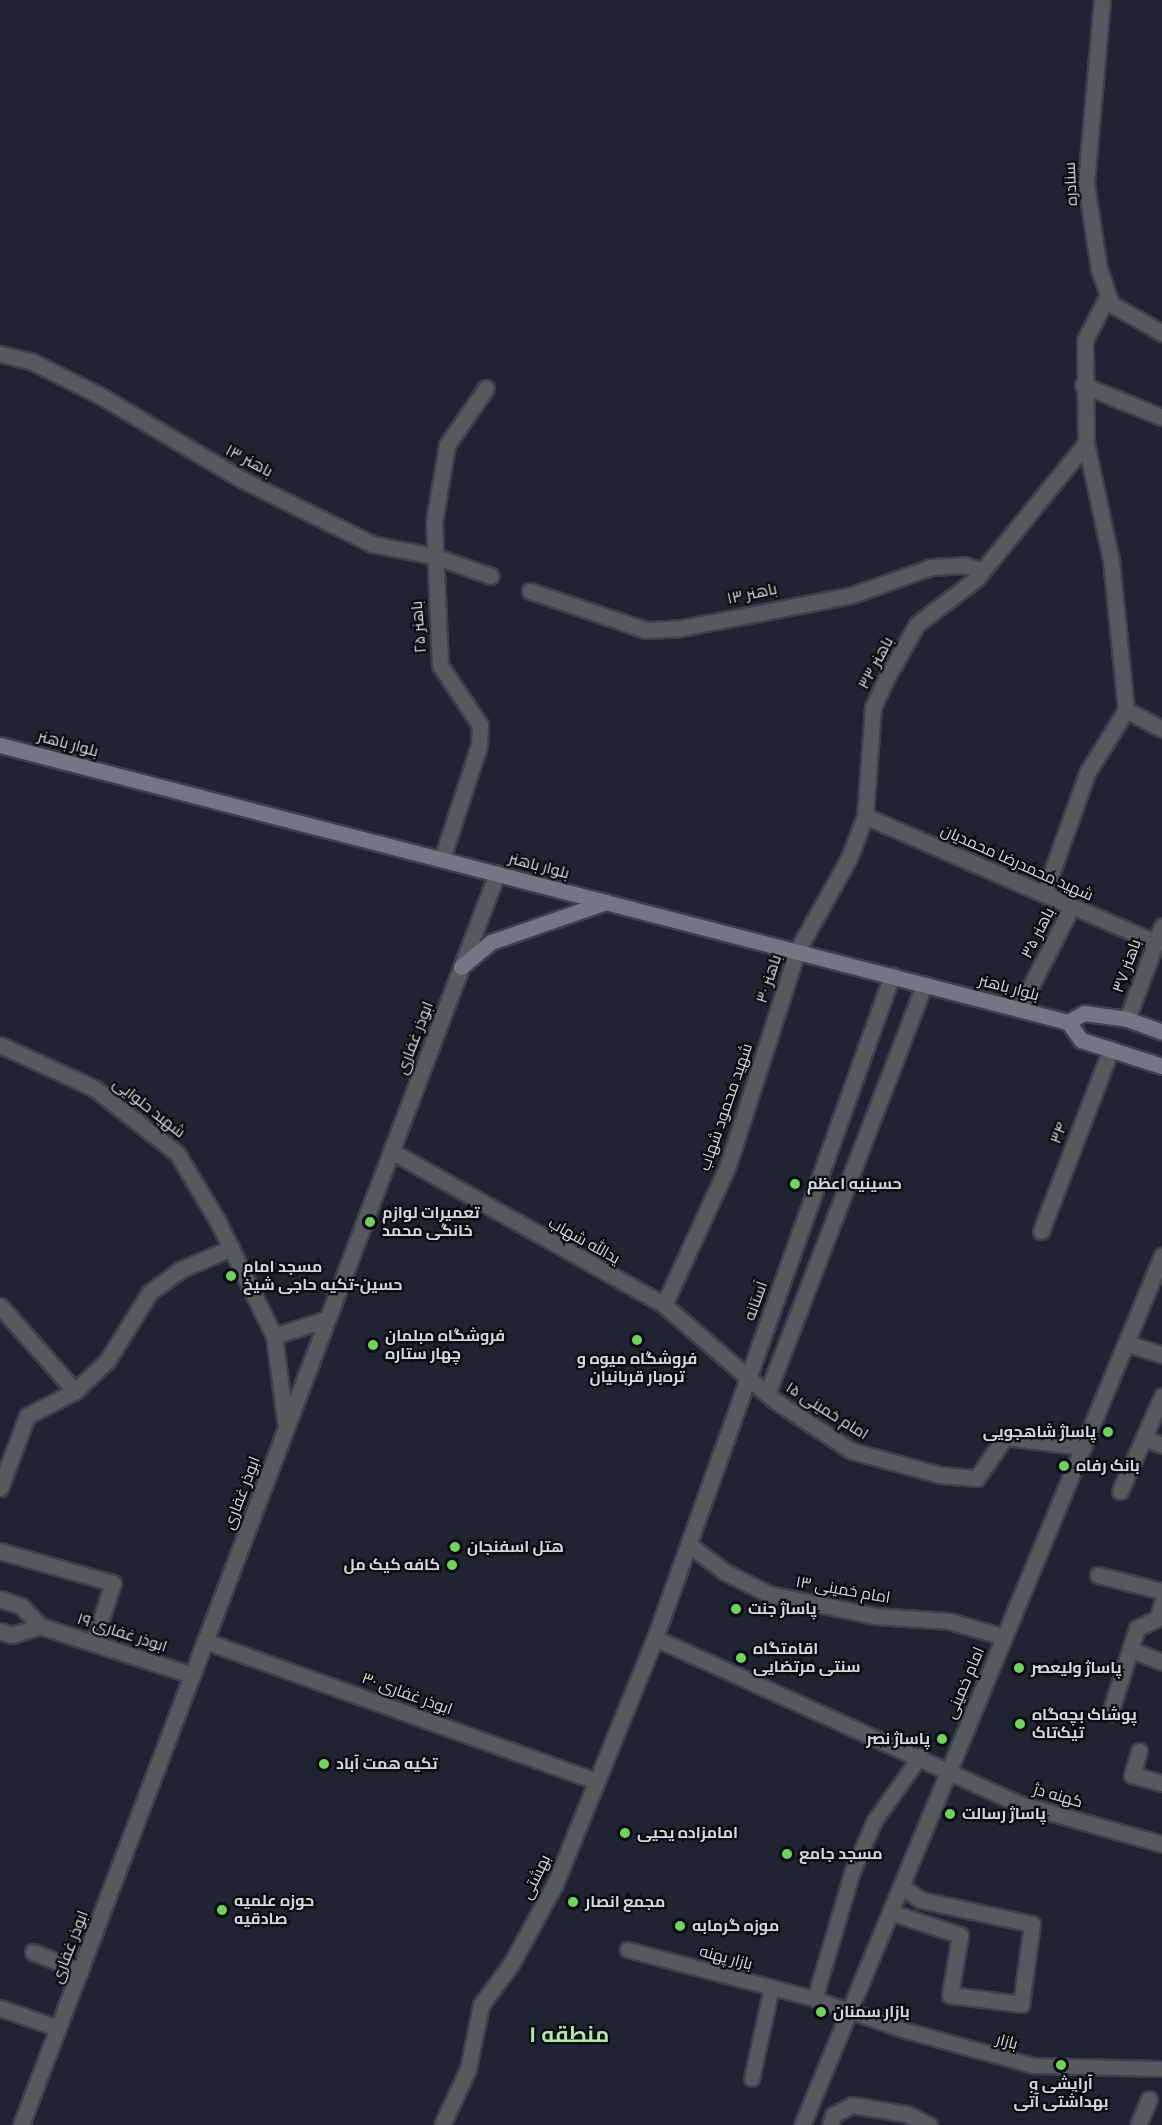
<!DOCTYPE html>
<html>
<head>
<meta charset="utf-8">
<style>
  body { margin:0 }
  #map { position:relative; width:1162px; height:2125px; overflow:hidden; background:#1f2332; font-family:"Fira Sans Condensed",Cairo,sans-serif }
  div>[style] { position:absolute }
  .roads { filter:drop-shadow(2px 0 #3c404e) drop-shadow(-2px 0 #3c404e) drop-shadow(0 2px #3c404e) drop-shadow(0 -2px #3c404e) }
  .pedestrian>* { height:14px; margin:-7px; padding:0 7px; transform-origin:7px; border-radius:7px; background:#575961 }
  .minor>* { height:15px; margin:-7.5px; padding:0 7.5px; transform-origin:7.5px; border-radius:7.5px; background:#575961 }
  .tertiary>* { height:15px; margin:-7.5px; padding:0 7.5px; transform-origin:7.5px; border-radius:7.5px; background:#575961 }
  .secondary>* { height:15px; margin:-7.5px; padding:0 7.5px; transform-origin:7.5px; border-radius:7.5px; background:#747783 }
  .dots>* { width:16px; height:16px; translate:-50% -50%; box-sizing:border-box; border:3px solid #0b0d13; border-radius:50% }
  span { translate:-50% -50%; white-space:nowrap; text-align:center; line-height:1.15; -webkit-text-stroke:4.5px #0b0d13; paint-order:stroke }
  .street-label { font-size:16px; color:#d4d7e1 }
  .poi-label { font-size:16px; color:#d4d7e1; font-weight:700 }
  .left { translate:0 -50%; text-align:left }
  .right { translate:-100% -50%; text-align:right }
  .district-label { font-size:22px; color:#b3e7a9; font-weight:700 }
</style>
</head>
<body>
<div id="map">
  <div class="roads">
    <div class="pedestrian">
      <i style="left:921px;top:1756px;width:80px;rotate:125.3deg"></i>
      <i style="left:875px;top:1821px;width:55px;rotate:113.7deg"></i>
      <i style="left:853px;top:1871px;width:134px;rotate:106.5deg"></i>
      <i style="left:815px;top:1999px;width:93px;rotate:19.4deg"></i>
      <i style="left:903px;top:2030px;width:136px;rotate:15.4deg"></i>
      <i style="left:1034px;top:2066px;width:128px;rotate:1.3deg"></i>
      <i style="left:628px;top:1950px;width:193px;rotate:14.7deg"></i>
      <i style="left:752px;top:2079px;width:93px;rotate:-77.6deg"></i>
    </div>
    <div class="minor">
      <i style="left:0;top:354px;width:32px;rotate:13deg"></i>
      <i style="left:31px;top:361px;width:76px;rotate:26.6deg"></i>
      <i style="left:99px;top:395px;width:167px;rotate:30.6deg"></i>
      <i style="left:243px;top:480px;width:144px;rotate:26.4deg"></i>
      <i style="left:372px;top:544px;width:63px;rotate:11deg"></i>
      <i style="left:434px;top:556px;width:60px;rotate:19.3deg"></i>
      <i style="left:1083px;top:385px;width:85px;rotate:22.1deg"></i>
      <i style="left:530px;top:591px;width:122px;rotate:18.6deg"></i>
      <i style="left:646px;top:630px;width:35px;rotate:-3deg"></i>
      <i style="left:681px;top:628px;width:174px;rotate:-10.9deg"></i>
      <i style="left:852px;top:595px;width:84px;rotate:-19.5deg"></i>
      <i style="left:931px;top:567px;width:33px;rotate:-3deg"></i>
      <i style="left:964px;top:565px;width:19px;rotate:18deg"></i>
      <i style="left:1126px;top:710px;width:41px;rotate:27.8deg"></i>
      <i style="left:865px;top:816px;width:316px;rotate:23.5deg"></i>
      <i style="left:442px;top:859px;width:120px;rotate:-72deg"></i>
      <i style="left:479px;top:745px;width:20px;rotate:-87deg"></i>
      <i style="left:480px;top:725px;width:72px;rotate:-123.7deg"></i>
      <i style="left:440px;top:665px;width:143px;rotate:-92.4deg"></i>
      <i style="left:434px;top:522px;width:78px;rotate:-80.4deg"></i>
      <i style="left:447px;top:445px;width:69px;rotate:-55.6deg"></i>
      <i style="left:1044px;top:894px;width:128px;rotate:-70.4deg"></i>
      <i style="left:1087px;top:773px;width:74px;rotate:-58.2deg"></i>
      <i style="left:1126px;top:710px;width:151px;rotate:-95.7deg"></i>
      <i style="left:1111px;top:560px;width:120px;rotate:-102.1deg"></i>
      <i style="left:1086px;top:443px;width:103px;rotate:-90.6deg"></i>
      <i style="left:1085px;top:340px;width:46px;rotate:-62.9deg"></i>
      <i style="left:1019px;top:1009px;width:116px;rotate:-62.8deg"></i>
      <i style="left:1127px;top:1019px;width:99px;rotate:-69.4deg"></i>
      <i style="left:0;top:1045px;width:103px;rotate:24.6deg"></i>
      <i style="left:94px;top:1088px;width:105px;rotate:38.1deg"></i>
      <i style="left:177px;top:1153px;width:78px;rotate:59.2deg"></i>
      <i style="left:217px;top:1220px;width:129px;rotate:63.8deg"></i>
      <i style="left:274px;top:1336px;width:92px;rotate:82.5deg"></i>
      <i style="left:391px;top:1151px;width:313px;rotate:29.4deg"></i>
      <i style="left:664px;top:1305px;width:145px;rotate:40.8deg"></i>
      <i style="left:774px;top:1400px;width:93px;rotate:33.2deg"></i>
      <i style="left:852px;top:1451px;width:92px;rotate:15.1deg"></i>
      <i style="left:941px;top:1475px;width:36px;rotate:5deg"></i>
      <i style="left:977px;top:1478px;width:50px;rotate:-55.7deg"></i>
      <i style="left:1005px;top:1437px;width:79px;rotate:7.3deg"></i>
      <i style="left:1041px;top:1231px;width:195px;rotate:-69deg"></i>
      <i style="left:664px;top:1305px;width:154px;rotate:-65.4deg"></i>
      <i style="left:728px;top:1165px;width:225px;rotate:-72.1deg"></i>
      <i style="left:797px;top:951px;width:107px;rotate:-60.8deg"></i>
      <i style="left:849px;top:858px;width:45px;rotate:-69.1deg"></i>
      <i style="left:865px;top:816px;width:109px;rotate:-85.8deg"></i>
      <i style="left:873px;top:707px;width:33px;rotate:-65deg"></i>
      <i style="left:887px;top:677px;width:61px;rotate:-60.5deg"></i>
      <i style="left:917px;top:624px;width:74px;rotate:-37.3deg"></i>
      <i style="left:976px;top:579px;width:175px;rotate:-51deg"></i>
      <i style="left:0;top:1306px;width:113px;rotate:48.6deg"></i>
      <i style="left:274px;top:1336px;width:56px;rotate:-17.8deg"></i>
      <i style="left:1126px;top:1343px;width:38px;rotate:18deg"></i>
      <i style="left:767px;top:1394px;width:439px;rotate:-69deg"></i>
      <i style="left:1144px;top:1438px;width:19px;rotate:21deg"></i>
      <i style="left:0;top:1488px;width:77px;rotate:-69.4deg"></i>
      <i style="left:27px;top:1416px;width:54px;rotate:-27.5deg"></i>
      <i style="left:75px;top:1391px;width:44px;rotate:-43.2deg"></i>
      <i style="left:107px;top:1361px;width:81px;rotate:-58.1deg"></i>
      <i style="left:150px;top:1292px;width:37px;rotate:-36deg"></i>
      <i style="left:180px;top:1270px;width:56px;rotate:-23.3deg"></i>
      <i style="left:1120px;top:1491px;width:104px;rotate:-66.1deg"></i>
      <i style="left:688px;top:1544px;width:46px;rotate:37.1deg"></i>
      <i style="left:725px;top:1572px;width:49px;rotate:26.6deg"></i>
      <i style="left:769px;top:1594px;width:108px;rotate:11.7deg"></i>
      <i style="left:875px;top:1616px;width:74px;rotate:3.9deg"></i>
      <i style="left:949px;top:1621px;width:57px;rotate:16.2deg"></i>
      <i style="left:0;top:1551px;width:117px;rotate:15.8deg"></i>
      <i style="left:113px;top:1583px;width:63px;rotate:108.4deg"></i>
      <i style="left:1098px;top:1575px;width:66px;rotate:14deg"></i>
      <i style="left:655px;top:1638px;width:401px;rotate:24.5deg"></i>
      <i style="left:1020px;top:1804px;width:148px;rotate:15.7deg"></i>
      <i style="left:205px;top:1641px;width:416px;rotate:19.7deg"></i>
      <i style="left:1131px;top:1650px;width:33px;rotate:21deg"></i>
      <i style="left:1110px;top:1713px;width:89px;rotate:-72.4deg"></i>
      <i style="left:1137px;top:1628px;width:23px;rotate:-25deg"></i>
      <i style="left:1158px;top:1618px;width:16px;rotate:-75deg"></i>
      <i style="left:1139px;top:1751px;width:25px;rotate:106deg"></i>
      <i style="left:1132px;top:1775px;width:31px;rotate:15deg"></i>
      <i style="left:890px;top:1912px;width:74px;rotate:18.2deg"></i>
      <i style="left:960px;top:1935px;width:61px;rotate:99.5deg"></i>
      <i style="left:950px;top:1995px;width:72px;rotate:7.2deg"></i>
      <i style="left:1021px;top:2004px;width:81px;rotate:-82.2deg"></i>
      <i style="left:1032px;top:1924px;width:114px;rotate:-167.8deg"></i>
      <i style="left:921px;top:1900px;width:24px;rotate:-145deg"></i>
      <i style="left:33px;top:1952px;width:51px;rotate:22deg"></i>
      <i style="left:0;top:2008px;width:61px;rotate:19deg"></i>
      <i style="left:442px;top:2125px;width:62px;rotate:-65.1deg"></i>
      <i style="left:468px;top:2069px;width:65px;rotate:-78.5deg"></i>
      <i style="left:481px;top:2005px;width:51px;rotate:-53.8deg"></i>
      <i style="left:511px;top:1964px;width:91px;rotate:-61.2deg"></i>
      <i style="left:555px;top:1884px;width:266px;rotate:-67.9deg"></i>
      <i style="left:655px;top:1638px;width:704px;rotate:-70.33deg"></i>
      <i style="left:830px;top:2125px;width:10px;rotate:-73deg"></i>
      <i style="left:833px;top:2115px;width:21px;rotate:-28deg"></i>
      <i style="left:852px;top:2105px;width:56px;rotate:9.3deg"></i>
      <i style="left:907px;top:2114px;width:25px;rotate:27deg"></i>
      <i style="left:1138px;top:2125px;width:28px;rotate:-67deg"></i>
    </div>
    <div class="tertiary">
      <i style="left:1102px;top:0;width:185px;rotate:95deg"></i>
      <i style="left:1086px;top:184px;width:86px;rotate:81.3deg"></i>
      <i style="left:1099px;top:269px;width:37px;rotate:71deg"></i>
      <i style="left:1111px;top:304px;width:59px;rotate:29.6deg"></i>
      <i style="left:0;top:1599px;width:22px;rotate:18deg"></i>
      <i style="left:21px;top:1606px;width:28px;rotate:46deg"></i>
      <i style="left:40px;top:1626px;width:160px;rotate:17.9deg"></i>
      <i style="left:0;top:1631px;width:13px;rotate:18deg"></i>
      <i style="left:12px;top:1635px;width:29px;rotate:-18deg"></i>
      <i style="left:21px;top:2125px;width:1339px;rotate:-69.18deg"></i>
      <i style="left:802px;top:2125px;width:941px;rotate:-67.5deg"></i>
    </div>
    <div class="secondary">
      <i style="left:0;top:745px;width:1103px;rotate:14.54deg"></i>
      <i style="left:461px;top:967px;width:39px;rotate:-40deg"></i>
      <i style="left:491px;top:942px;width:122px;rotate:-19.2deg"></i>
      <i style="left:1068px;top:1022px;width:22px;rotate:54deg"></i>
      <i style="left:1081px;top:1040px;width:85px;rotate:17.8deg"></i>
      <i style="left:1068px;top:1022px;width:18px;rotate:-29deg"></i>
      <i style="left:1084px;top:1013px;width:43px;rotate:7.9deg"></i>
      <i style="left:1127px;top:1019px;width:37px;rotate:20deg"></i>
    </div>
  </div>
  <div class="dots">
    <i style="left:795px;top:1184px;background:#72d25e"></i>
    <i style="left:370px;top:1222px;background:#72d25e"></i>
    <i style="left:231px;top:1276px;background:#72d25e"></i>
    <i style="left:637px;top:1340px;background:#72d25e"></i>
    <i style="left:373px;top:1345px;background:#72d25e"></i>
    <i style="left:1108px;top:1432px;background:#72d25e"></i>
    <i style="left:1064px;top:1466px;background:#72d25e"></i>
    <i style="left:455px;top:1547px;background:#72d25e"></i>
    <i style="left:452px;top:1565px;background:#72d25e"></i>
    <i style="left:736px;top:1609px;background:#72d25e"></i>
    <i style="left:741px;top:1658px;background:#72d25e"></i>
    <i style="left:1019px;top:1668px;background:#72d25e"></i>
    <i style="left:1020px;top:1724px;background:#72d25e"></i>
    <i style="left:942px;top:1739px;background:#72d25e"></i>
    <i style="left:324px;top:1764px;background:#72d25e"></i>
    <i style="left:950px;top:1814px;background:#72d25e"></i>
    <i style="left:625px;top:1833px;background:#72d25e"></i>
    <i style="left:787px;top:1854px;background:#72d25e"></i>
    <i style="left:573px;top:1902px;background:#72d25e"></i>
    <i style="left:222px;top:1910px;background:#72d25e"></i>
    <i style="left:680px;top:1926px;background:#72d25e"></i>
    <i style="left:821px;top:2012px;background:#72d25e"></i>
    <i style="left:1061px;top:2065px;background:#72d25e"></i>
  </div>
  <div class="street-label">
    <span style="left:1071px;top:184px;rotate:-93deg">سنادره</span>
    <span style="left:249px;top:461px;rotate:28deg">باهنر ۱۳</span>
    <span style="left:752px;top:594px;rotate:-12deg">باهنر ۱۳</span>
    <span style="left:419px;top:627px;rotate:-95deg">باهنر ۲۵</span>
    <span style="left:876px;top:663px;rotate:-62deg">باهنر ۳۳</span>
    <span style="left:68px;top:744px;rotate:15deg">بلوار باهنر</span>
    <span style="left:1017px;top:863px;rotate:24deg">شهید محمدرضا محمدیان</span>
    <span style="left:539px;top:866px;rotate:15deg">بلوار باهنر</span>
    <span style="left:1038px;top:933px;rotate:-63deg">باهنر ۳۵</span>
    <span style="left:1127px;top:966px;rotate:-70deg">باهنر ۳۷</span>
    <span style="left:769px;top:979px;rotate:-72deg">باهنر ۳۰</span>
    <span style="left:1009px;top:988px;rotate:15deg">بلوار باهنر</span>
    <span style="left:415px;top:1038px;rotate:-69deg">ابوذر غفاری</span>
    <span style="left:726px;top:1107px;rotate:-71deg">شهید محمود شهاب</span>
    <span style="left:149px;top:1108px;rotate:38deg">شهید حلوایی</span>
    <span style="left:1059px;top:1133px;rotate:-69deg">۳۴</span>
    <span style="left:584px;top:1241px;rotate:29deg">یدالله شهاب</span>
    <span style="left:756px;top:1301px;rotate:-70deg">آستانه</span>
    <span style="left:827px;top:1411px;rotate:32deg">امام خمینی ۱۵</span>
    <span style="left:242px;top:1493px;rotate:-69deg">ابوذر غفاری</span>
    <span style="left:843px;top:1590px;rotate:10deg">امام خمینی ۱۳</span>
    <span style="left:122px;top:1633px;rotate:18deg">ابوذر غفاری ۱۹</span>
    <span style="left:965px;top:1683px;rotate:-67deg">امام خمینی</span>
    <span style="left:407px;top:1694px;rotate:20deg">ابوذر غفاری ۳۰</span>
    <span style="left:1058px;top:1796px;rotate:16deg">کهنه دژ</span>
    <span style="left:536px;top:1877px;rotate:-64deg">بهشتی</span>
    <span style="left:70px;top:1947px;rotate:-69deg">ابوذر غفاری</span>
    <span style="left:726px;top:1958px;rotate:15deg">بازار پهنه</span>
    <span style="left:1007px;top:2042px;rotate:15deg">بازار</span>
  </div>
  <div class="poi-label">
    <span class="left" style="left:807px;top:1184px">حسینیه اعظم</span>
    <span class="left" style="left:382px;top:1222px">تعمیرات لوازم<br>خانگی محمد</span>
    <span class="left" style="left:243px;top:1276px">مسجد امام<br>حسین-تکیه حاجی شیخ</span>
    <span class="left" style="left:385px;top:1345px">فروشگاه مبلمان<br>چهار ستاره</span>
    <span style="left:637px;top:1368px">فروشگاه میوه و<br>تره‌بار قربانیان</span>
    <span class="right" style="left:1096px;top:1432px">پاساژ شاهجویی</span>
    <span class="left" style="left:1076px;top:1466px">بانک رفاه</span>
    <span class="left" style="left:467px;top:1547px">هتل اسفنجان</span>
    <span class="right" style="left:440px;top:1565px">کافه کیک مل</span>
    <span class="left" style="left:748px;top:1609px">پاساژ جنت</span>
    <span class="left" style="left:753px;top:1658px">اقامتگاه<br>سنتی مرتضایی</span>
    <span class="left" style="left:1031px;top:1668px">پاساژ ولیعصر</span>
    <span class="left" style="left:1032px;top:1724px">پوشاک بچه‌گاه<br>تیک‌تاک</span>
    <span class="right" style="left:930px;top:1739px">پاساژ نصر</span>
    <span class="left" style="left:336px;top:1764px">تکیه همت آباد</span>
    <span class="left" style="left:962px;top:1814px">پاساژ رسالت</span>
    <span class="left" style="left:637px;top:1833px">امامزاده یحیی</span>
    <span class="left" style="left:799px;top:1854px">مسجد جامع</span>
    <span class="left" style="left:234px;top:1910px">حوزه علمیه<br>صادقیه</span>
    <span class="left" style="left:585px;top:1902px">مجمع انصار</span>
    <span class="left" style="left:692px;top:1926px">موزه گرمابه</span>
    <span class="left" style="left:833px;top:2012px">بازار سمنان</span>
    <span style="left:1061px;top:2093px">آرایشی و<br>بهداشتی آتی</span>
  </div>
  <div class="district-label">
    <span style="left:569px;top:2035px">منطقه ۱</span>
  </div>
</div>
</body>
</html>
